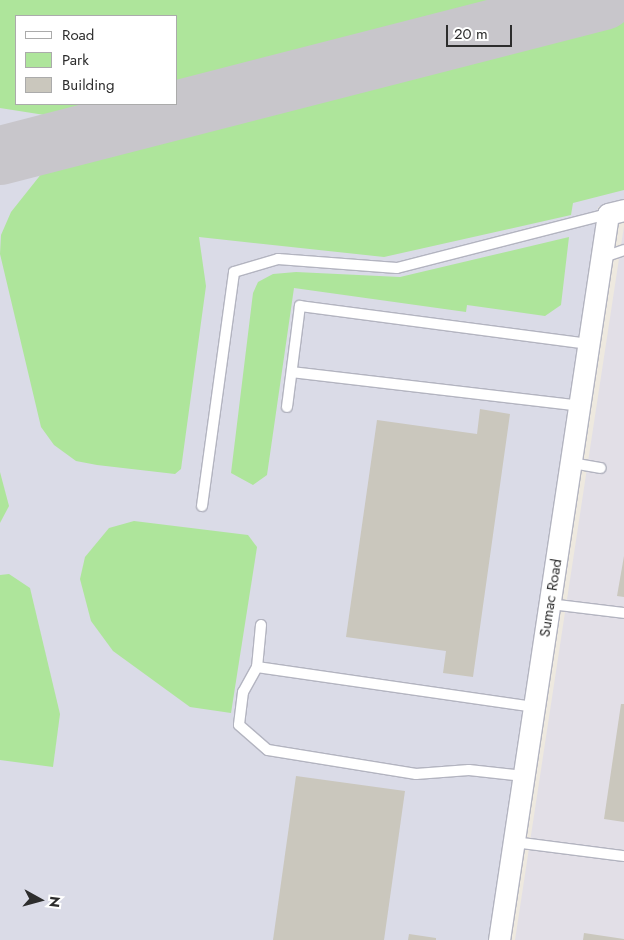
<!DOCTYPE html>
<html>
<head>
<meta charset="utf-8">
<style>
  body { margin:0 }
  #map { position:relative; width:624px; height:940px; overflow:hidden; background:#eee9df; font-family:Jost,sans-serif }
  div>[style] { position:absolute }
  .industrial>* { inset:0; background:#e2dfe7 }
  .airport>* { inset:0; background:#dadbe7 }
  .green>* { inset:0; background:#aee59b }
  .taxiway>* { height:59px; margin:-29.5px; padding:0 29.5px; transform-origin:29.5px; border-radius:29.5px; background:#c8c6cb }
  .building>* { inset:0; background:#cac7bd }
  .roads { filter:drop-shadow(1px 0 #b3b4c0) drop-shadow(-1px 0 #b3b4c0) drop-shadow(0 1px #b3b4c0) drop-shadow(0 -1px #b3b4c0) }
  .service>* { height:10px; margin:-5px; padding:0 5px; transform-origin:5px; border-radius:5px; background:#fff }
  .minor>* { height:21px; margin:-10.5px; padding:0 10.5px; transform-origin:10.5px; border-radius:10.5px; background:#fff }
  span { translate:-50% -50%; white-space:nowrap; text-align:center; line-height:1.15; -webkit-text-stroke:4px #fff; paint-order:stroke }
  .street-label { font-size:15px; color:#2d2d2d }
  .legend { position:absolute; left:15px; top:15px; width:162px; height:90px; box-sizing:border-box; background:#fff; border:1px solid #ababab; margin:0; padding:6px 9px; list-style:none; font-size:15px; color:#2d2d2d }
  .legend li { display:flex; align-items:center; gap:10px; height:25px }
  .legend b { width:25px; border:1px solid #ababab }
  .north { position:absolute; left:15px; top:875px; width:50px; height:50px; -webkit-text-stroke:4px #fff; paint-order:stroke; rotate:97deg; font-size:14px; font-weight:700; line-height:20px; text-align:center; color:#2d2d2d }
  .north::after { content:''; display:block; margin:auto; width:18px; height:22px; background:#2d2d2d; clip-path:polygon(50% 0,100% 100%,50% 72%,0 100%) }
  .scale { position:absolute; left:446px; top:25px; width:66px; height:22px; box-sizing:border-box; border:2px solid #2d2d2d; border-top:0; padding-left:6px; font-size:15px; line-height:18px; white-space:nowrap; color:#2d2d2d; -webkit-text-stroke:4px #fff; paint-order:stroke }
</style>
</head>
<body>
<div id="map">
  <div class="industrial">
    <i style="clip-path:polygon(624px 226px,624px 940px,515px 940px)"></i>
  </div>
  <div class="airport">
    <i style="clip-path:polygon(evenodd,0 0,624px 0,624px 200px,598px 207px,490px 940px,0 940px,0 0,16px 16px,176px 16px,176px 104px,16px 104px,16px 16px)"></i>
  </div>
  <div class="green">
    <i style="clip-path:polygon(0 0,503px 0,176px 84px,176px 16px,16px 16px,16px 104px,100px 104px,51px 116px,0 108px)"></i>
    <i style="clip-path:polygon(624px 18px,624px 190px,573px 203px,571px 215px,384px 257px,199px 237px,206px 286px,181px 469px,175px 474px,97px 465px,76px 461px,54px 445px,41px 427px,0 254px,1px 235px,11px 212px,42px 173px,73px 160px)"></i>
    <i style="clip-path:polygon(569px 237px,561px 305px,545px 316px,467px 305px,466px 312px,294px 288px,267px 475px,253px 485px,231px 473px,253px 293px,258px 282px,273px 274px,296px 272px,400px 277px)"></i>
    <i style="clip-path:polygon(0 472px,9px 506px,0 523px)"></i>
    <i style="clip-path:polygon(134px 521px,248px 535px,257px 547px,231px 713px,190px 707px,113px 651px,91px 621px,80px 579px,85px 557px,109px 528px)"></i>
    <i style="clip-path:polygon(9px 574px,30px 588px,60px 714px,53px 767px,0 760px,0 575px)"></i>
  </div>
  <div class="taxiway">
    <i style="left:0;top:155px;width:623px;rotate:-14.42deg"></i>
  </div>
  <div class="building">
    <i style="clip-path:polygon(480px 409px,510px 414px,473px 677px,443px 673px,446px 651px,346px 637px,377px 420px,477px 434px)"></i>
    <i style="clip-path:polygon(624px 556px,624px 597px,617px 596px)"></i>
    <i style="clip-path:polygon(621px 704px,624px 704px,624px 822px,604px 819px)"></i>
    <i style="clip-path:polygon(296px 776px,405px 791px,384px 940px,273px 940px)"></i>
    <i style="clip-path:polygon(584px 933px,624px 939px,624px 940px,583px 940px)"></i>
    <i style="clip-path:polygon(409px 934px,436px 938px,436px 940px,408px 940px)"></i>
  </div>
  <div class="roads">
    <div class="service">
      <i style="left:604px;top:257px;width:21px;rotate:-19deg"></i>
      <i style="left:292px;top:372px;width:291px;rotate:6.7deg"></i>
      <i style="left:287px;top:407px;width:102px;rotate:-82.7deg"></i>
      <i style="left:300px;top:306px;width:292px;rotate:7.5deg"></i>
      <i style="left:572px;top:463px;width:29px;rotate:10deg"></i>
      <i style="left:202px;top:506px;width:236px;rotate:-82.2deg"></i>
      <i style="left:234px;top:272px;width:46px;rotate:-16.5deg"></i>
      <i style="left:278px;top:259px;width:119px;rotate:4.3deg"></i>
      <i style="left:397px;top:268px;width:218px;rotate:-14.4deg"></i>
      <i style="left:550px;top:604px;width:75px;rotate:6.9deg"></i>
      <i style="left:261px;top:625px;width:42px;rotate:95.4deg"></i>
      <i style="left:257px;top:667px;width:29px;rotate:119deg"></i>
      <i style="left:243px;top:692px;width:33px;rotate:97deg"></i>
      <i style="left:239px;top:725px;width:38px;rotate:41deg"></i>
      <i style="left:268px;top:750px;width:150px;rotate:9.2deg"></i>
      <i style="left:416px;top:774px;width:53px;rotate:-4.3deg"></i>
      <i style="left:469px;top:770px;width:55px;rotate:6.2deg"></i>
      <i style="left:257px;top:667px;width:281px;rotate:8.2deg"></i>
      <i style="left:514px;top:842px;width:111px;rotate:7.3deg"></i>
    </div>
    <div class="minor">
      <i style="left:499px;top:940px;width:734px;rotate:-81.46deg"></i>
      <i style="left:608px;top:214px;width:16px;rotate:-14deg"></i>
    </div>
  </div>
  <div class="street-label">
    <span style="left:551px;top:598px;rotate:-81deg">Sumac Road</span>
  </div>
  <ul class="legend">
  <li><b style="height:6px;background:#fff"></b>Road</li>
  <li><b style="height:14px;background:#aee59b"></b>Park</li>
  <li><b style="height:14px;background:#cac7bd"></b>Building</li>
  </ul>
  <div class="north">N</div>
  <div class="scale">20 m</div>
</div>
</body>
</html>
